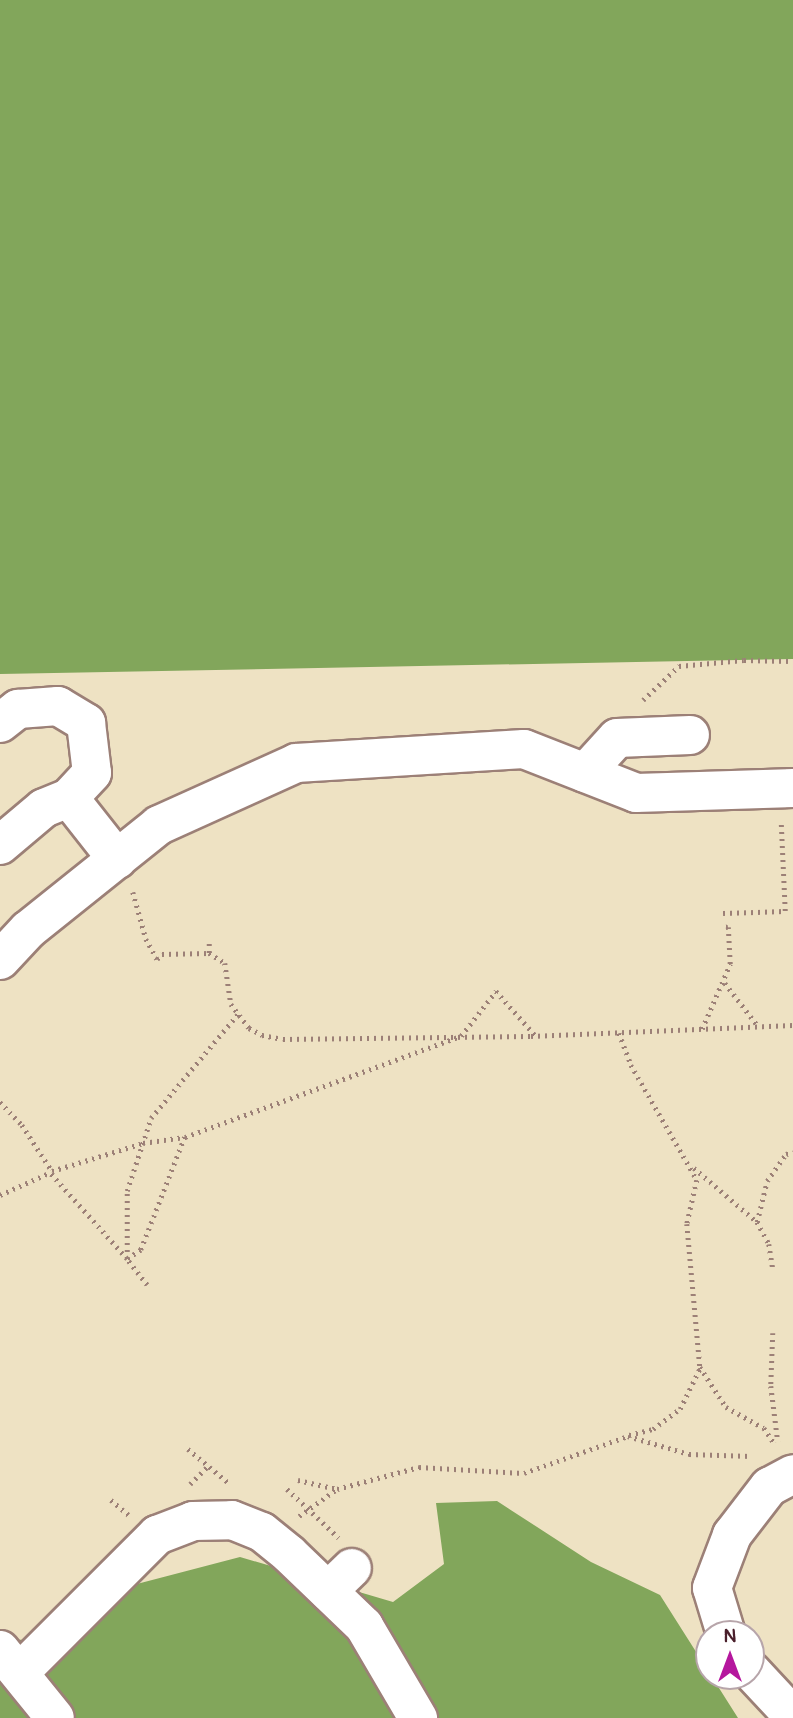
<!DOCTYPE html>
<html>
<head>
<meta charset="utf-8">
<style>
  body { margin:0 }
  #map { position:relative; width:793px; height:1718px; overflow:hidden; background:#eee2c3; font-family:Pangolin,sans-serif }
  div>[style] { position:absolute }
  .forest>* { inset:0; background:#82a65b }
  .path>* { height:4.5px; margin-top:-2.25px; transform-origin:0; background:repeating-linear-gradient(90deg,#9c8077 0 2px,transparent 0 7px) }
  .roads { filter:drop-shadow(2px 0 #9c8077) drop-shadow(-2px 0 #9c8077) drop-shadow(0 2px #9c8077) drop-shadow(0 -2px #9c8077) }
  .minor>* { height:38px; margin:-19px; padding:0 19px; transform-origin:19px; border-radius:19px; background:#fff }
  span { translate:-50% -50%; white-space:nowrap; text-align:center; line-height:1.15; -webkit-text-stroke:5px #fff; paint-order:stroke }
  .north { position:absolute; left:695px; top:1620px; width:70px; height:70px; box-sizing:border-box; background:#fff; border:2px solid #b7a5aa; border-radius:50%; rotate:0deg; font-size:19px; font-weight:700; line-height:28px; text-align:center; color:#4a1f2b }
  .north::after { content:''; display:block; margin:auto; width:24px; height:32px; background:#b5179e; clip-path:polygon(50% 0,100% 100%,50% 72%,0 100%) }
</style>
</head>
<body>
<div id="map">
  <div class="forest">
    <i style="clip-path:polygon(0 0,793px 0,793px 659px,0 674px)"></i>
    <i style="clip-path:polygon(497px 1501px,591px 1562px,660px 1595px,738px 1718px,0 1718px,0 1639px,26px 1640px,133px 1585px,240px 1557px,393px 1602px,444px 1564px,436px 1503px)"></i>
  </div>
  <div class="path">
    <i style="left:643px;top:700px;width:50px;rotate:-43.4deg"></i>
    <i style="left:679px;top:666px;width:65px;rotate:-5.3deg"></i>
    <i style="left:744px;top:660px;width:49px;rotate:1.2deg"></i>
    <i style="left:133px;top:892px;width:49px;rotate:74.5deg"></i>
    <i style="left:146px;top:939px;width:23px;rotate:61deg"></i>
    <i style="left:157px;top:959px;width:7px;rotate:-45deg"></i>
    <i style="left:162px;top:954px;width:47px;rotate:-1.2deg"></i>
    <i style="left:209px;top:953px;width:19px;rotate:32deg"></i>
    <i style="left:225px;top:963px;width:41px;rotate:81.7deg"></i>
    <i style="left:231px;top:1004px;width:30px;rotate:53deg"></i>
    <i style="left:249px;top:1028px;width:15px;rotate:28deg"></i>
    <i style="left:262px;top:1035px;width:21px;rotate:11deg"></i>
    <i style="left:283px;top:1039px;width:248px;rotate:-0.7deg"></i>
    <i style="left:531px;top:1036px;width:262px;rotate:-2.4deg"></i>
    <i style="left:723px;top:913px;width:62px;rotate:-1.8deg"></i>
    <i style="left:785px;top:911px;width:87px;rotate:-92.6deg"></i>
    <i style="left:209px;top:953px;width:10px;rotate:-90deg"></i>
    <i style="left:725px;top:983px;width:54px;rotate:52.5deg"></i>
    <i style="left:702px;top:1029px;width:71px;rotate:-66.7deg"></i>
    <i style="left:730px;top:964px;width:37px;rotate:-93deg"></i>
    <i style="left:728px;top:927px;width:5px;rotate:169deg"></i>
    <i style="left:619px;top:1033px;width:34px;rotate:69deg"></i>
    <i style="left:631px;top:1065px;width:133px;rotate:60.1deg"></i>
    <i style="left:697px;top:1180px;width:45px;rotate:102.8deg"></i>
    <i style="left:687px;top:1224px;width:144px;rotate:84.8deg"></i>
    <i style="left:700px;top:1367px;width:48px;rotate:57deg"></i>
    <i style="left:726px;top:1407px;width:43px;rotate:28.9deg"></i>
    <i style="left:764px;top:1428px;width:18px;rotate:56deg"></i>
    <i style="left:0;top:1102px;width:32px;rotate:46deg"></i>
    <i style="left:22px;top:1125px;width:55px;rotate:56.9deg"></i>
    <i style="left:52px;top:1171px;width:95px;rotate:-17.1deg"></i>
    <i style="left:143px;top:1143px;width:42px;rotate:-8.1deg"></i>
    <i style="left:185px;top:1137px;width:121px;rotate:111.3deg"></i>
    <i style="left:141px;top:1250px;width:17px;rotate:147deg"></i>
    <i style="left:127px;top:1259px;width:117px;rotate:-131.9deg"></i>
    <i style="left:185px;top:1137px;width:294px;rotate:-20.1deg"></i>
    <i style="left:461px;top:1036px;width:57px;rotate:-52.1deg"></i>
    <i style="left:496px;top:991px;width:59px;rotate:48.4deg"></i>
    <i style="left:694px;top:1168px;width:83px;rotate:40.6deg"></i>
    <i style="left:757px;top:1222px;width:25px;rotate:61deg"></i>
    <i style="left:769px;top:1244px;width:24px;rotate:81deg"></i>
    <i style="left:0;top:1195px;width:56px;rotate:-24.3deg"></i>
    <i style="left:757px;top:1222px;width:42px;rotate:-76.3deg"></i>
    <i style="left:767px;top:1181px;width:33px;rotate:-55deg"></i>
    <i style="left:786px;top:1154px;width:7px;rotate:-16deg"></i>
    <i style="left:147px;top:1285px;width:33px;rotate:-128deg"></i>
    <i style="left:127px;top:1259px;width:68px;rotate:-90deg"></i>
    <i style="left:127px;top:1191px;width:77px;rotate:-71.8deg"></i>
    <i style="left:151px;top:1118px;width:136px;rotate:-50.1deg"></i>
    <i style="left:773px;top:1333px;width:53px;rotate:92.2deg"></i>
    <i style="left:771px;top:1386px;width:56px;rotate:82.9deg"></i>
    <i style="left:629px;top:1435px;width:25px;rotate:-14deg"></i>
    <i style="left:653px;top:1429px;width:34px;rotate:-37deg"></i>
    <i style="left:680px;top:1409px;width:46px;rotate:-64deg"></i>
    <i style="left:188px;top:1449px;width:55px;rotate:39.8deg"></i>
    <i style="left:298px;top:1480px;width:39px;rotate:13deg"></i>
    <i style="left:190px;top:1484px;width:25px;rotate:-45deg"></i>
    <i style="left:287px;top:1489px;width:71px;rotate:43.3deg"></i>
    <i style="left:111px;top:1500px;width:23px;rotate:40deg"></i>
    <i style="left:299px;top:1516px;width:47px;rotate:-35.4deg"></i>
    <i style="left:337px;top:1489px;width:85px;rotate:-15deg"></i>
    <i style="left:419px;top:1467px;width:105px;rotate:3.3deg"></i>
    <i style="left:524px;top:1473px;width:110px;rotate:-19.6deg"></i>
    <i style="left:628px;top:1436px;width:64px;rotate:16.4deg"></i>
    <i style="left:689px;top:1454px;width:62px;rotate:1.8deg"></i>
  </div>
  <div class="roads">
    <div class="minor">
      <i style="left:0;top:723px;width:23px;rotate:-38deg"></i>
      <i style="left:18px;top:709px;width:40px;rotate:-4.3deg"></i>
      <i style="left:58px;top:706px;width:33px;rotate:31deg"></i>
      <i style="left:86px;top:723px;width:50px;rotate:83.2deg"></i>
      <i style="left:92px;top:773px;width:34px;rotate:133deg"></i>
      <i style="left:585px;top:773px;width:47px;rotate:-47.6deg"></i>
      <i style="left:617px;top:738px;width:73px;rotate:-2.4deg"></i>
      <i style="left:0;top:845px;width:57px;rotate:-40.1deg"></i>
      <i style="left:44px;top:808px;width:27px;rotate:-22deg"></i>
      <i style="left:69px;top:798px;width:78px;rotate:51.8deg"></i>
      <i style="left:0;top:960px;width:41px;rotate:-47deg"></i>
      <i style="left:28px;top:930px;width:168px;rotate:-38.7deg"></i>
      <i style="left:159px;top:825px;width:150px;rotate:-24.3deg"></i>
      <i style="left:296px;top:763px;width:228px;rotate:-3.5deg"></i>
      <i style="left:524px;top:749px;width:120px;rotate:21.4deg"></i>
      <i style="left:636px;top:793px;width:157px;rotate:-1.8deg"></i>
      <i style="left:328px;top:1591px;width:33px;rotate:-44deg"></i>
      <i style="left:726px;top:1634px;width:48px;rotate:-106.9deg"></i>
      <i style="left:712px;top:1588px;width:57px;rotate:-69.3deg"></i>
      <i style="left:732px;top:1535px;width:61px;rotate:-52.4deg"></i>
      <i style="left:769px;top:1487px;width:27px;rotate:-28deg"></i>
      <i style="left:0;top:1650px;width:87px;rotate:51deg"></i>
      <i style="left:751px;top:1671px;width:62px;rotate:47deg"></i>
      <i style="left:20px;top:1672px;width:194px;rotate:-45deg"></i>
      <i style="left:157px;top:1535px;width:39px;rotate:-21deg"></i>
      <i style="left:193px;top:1521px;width:39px;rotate:-1deg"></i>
      <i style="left:232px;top:1520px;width:32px;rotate:22deg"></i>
      <i style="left:262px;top:1532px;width:35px;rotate:39deg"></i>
      <i style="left:289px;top:1554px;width:104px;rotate:43.8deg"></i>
      <i style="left:364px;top:1626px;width:107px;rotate:59.6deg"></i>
    </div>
  </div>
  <div class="north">N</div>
</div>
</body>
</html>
